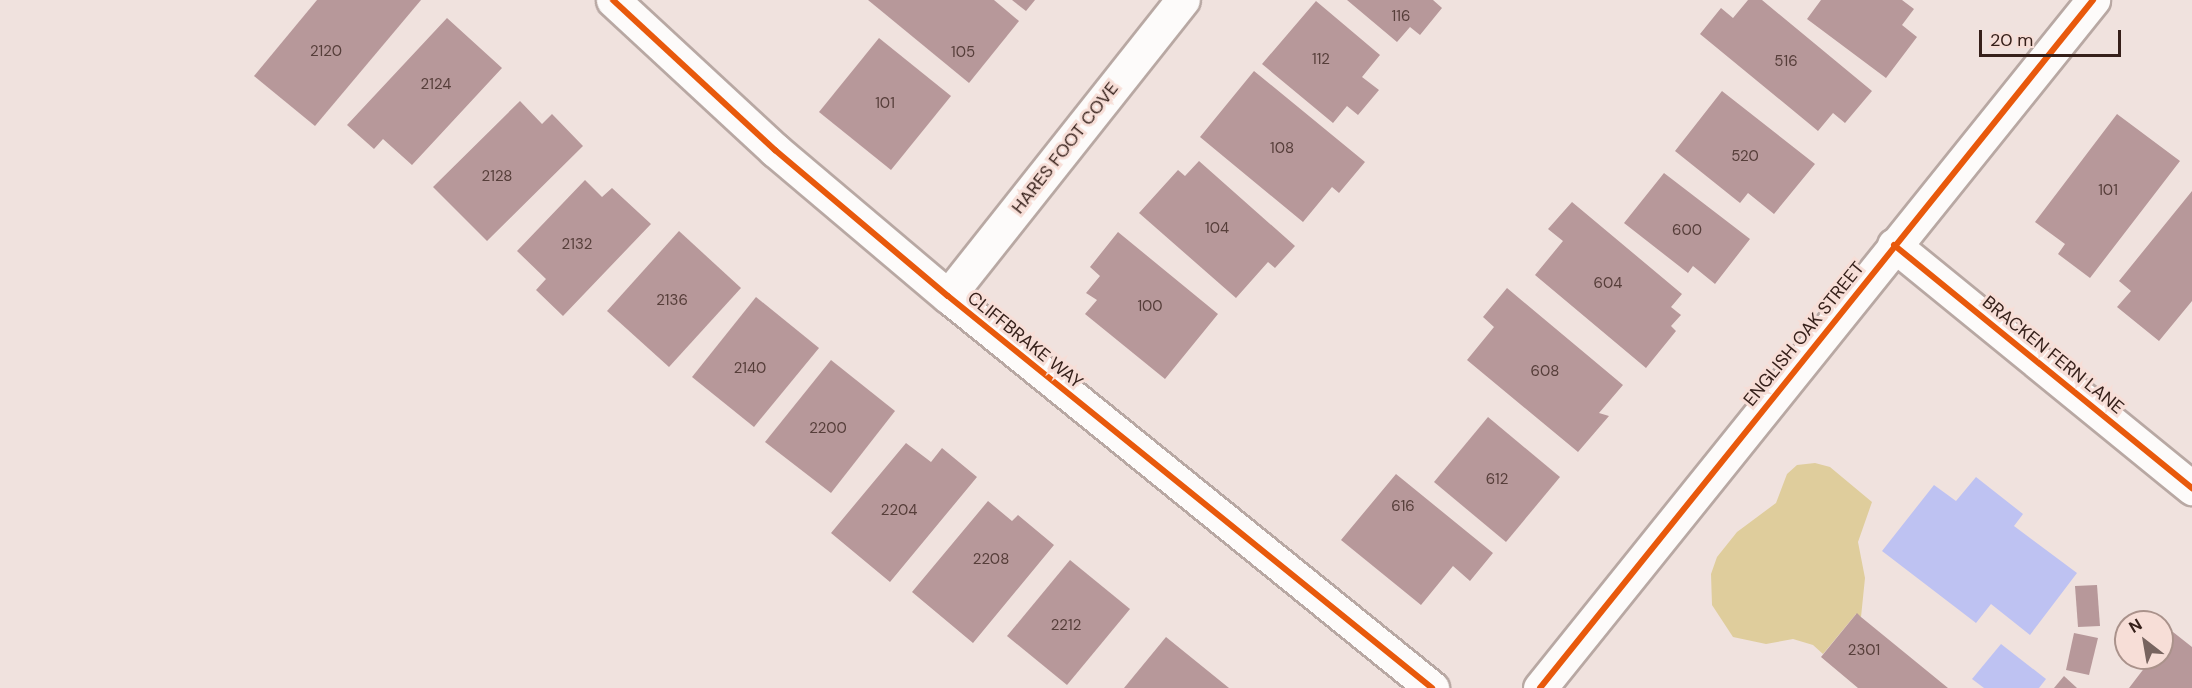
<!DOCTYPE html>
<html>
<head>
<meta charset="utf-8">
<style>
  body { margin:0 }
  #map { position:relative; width:2192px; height:688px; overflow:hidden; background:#f0e2de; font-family:"DM Sans",sans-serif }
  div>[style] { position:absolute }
  .green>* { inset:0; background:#dfcd9c }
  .water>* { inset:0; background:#bec2f2 }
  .building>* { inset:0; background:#b7989a }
  .roads { filter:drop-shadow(2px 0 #b8a8a3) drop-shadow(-2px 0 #b8a8a3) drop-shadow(0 2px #b8a8a3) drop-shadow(0 -2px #b8a8a3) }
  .minor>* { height:33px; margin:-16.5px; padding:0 16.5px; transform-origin:16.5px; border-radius:16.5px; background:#fdfbfa }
  .cycleway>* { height:6px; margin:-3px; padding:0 3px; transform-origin:3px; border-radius:3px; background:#e8590c }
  span { translate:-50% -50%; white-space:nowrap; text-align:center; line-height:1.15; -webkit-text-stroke:6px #f7ded7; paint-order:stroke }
  .number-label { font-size:15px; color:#563e3a }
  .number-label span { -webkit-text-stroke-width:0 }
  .street-label { font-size:18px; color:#36201a }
  .north { position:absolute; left:2114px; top:610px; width:60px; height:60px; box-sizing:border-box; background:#f7ded7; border:2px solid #aa928b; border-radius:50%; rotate:329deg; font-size:16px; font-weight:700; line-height:24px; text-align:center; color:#36201a }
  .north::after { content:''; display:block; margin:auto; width:21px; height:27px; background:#77645f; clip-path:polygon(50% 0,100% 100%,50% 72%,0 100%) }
  .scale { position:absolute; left:1979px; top:30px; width:142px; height:27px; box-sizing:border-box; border:3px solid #36201a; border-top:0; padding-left:8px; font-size:18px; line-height:21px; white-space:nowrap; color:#36201a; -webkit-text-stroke:4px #f7ded7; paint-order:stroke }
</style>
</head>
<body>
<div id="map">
  <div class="green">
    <i style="clip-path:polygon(1815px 463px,1830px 467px,1872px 502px,1858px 542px,1865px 578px,1861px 617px,1856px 614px,1823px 654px,1813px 645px,1793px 639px,1766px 644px,1733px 637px,1712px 605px,1711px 574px,1717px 557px,1737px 532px,1776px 503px,1787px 474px,1797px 465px)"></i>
  </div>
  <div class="water">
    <i style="clip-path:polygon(1976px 477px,2023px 514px,2014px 526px,2077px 573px,2030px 635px,1991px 604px,1976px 623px,1882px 551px,1934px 485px,1956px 501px)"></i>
    <i style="clip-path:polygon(2001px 644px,2046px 679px,2039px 688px,1984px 688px,1972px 679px)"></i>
  </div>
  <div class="building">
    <i style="clip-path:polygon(317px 0,421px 0,315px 126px,254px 76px)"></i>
    <i style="clip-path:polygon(868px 0,994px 0,1019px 21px,969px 83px)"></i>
    <i style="clip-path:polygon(1012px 0,1035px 0,1026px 11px)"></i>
    <i style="clip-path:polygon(1347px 0,1433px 0,1442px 8px,1420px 35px,1410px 27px,1397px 42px)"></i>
    <i style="clip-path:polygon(1748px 0,1762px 0,1872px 91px,1845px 123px,1833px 113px,1818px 131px,1700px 34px,1721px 8px,1733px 18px)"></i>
    <i style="clip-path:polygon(1821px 0,1902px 0,1914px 9px,1902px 25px,1917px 37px,1886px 78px,1807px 19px)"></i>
    <i style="clip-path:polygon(1316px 1px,1380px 55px,1362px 77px,1379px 90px,1358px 115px,1347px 106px,1333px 123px,1262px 64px)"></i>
    <i style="clip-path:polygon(447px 18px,502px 68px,412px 165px,383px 139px,374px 149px,347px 125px)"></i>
    <i style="clip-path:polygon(879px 38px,951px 96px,891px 170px,819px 112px)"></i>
    <i style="clip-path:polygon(1254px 71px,1365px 162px,1339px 193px,1332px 187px,1303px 222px,1200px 137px)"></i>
    <i style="clip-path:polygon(1722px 91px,1815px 164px,1774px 214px,1748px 193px,1740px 203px,1675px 151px)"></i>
    <i style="clip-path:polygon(520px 101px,542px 124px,552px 114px,583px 146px,487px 241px,433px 187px)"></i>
    <i style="clip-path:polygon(2117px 114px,2180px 161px,2090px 278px,2058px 254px,2065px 244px,2035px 222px)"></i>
    <i style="clip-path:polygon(1199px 161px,1295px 246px,1275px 268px,1268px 262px,1236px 298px,1139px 213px,1178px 170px,1185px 176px)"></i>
    <i style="clip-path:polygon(1664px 173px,1750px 239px,1715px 284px,1693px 266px,1688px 273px,1624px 223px)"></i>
    <i style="clip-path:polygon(585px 180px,602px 197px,612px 188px,651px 224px,563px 316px,536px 290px,546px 279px,517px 251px)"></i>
    <i style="clip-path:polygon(2192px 191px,2192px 301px,2159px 341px,2117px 307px,2131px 291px,2119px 281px)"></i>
    <i style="clip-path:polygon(1572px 202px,1682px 294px,1671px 307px,1681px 315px,1671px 326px,1676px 331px,1646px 368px,1535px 275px,1563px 241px,1548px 229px)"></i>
    <i style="clip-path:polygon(679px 231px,741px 288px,669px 367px,607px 311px)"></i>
    <i style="clip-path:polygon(1118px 232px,1218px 314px,1165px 379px,1085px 314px,1097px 300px,1086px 293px,1100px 276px,1090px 267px)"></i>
    <i style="clip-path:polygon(1507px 288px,1623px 385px,1599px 413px,1609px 416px,1578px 452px,1467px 360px,1494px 327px,1483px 317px)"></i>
    <i style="clip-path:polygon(756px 297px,819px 348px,754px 427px,692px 377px)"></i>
    <i style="clip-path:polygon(831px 360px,895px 411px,831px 493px,765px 442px)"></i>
    <i style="clip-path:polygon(1488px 417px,1560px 477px,1506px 542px,1434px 482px)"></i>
    <i style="clip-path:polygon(906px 443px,931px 462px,942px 448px,977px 477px,890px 582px,831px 533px)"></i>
    <i style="clip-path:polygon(1396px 474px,1493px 553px,1470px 581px,1453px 566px,1421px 605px,1341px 540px)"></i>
    <i style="clip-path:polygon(988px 501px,1012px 521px,1018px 515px,1054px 545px,973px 643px,912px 592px)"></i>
    <i style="clip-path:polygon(1070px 560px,1130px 609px,1067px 685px,1007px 636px)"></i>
    <i style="clip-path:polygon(2097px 585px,2100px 626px,2078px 627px,2075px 586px)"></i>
    <i style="clip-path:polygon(1857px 613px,1861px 617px,1948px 688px,1858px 688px,1821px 657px)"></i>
    <i style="clip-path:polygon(2173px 632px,2192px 647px,2192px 688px,2129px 688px,2152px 658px,2162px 658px,2162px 646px)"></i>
    <i style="clip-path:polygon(2074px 633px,2098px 638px,2089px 675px,2066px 670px)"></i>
    <i style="clip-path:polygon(1166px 637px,1229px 688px,1124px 688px)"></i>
    <i style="clip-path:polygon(2064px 676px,2077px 688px,2054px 688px)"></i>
  </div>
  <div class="roads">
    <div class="minor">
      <i style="left:613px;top:0;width:221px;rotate:42.8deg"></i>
      <i style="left:775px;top:150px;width:226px;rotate:40.2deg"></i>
      <i style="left:948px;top:296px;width:623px;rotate:39deg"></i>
      <i style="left:1894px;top:245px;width:385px;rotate:39.2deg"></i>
      <i style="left:948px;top:296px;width:378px;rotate:-51.6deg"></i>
      <i style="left:1540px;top:688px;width:883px;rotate:-51.21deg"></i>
    </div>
  </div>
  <div class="cycleway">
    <i style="left:613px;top:0;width:221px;rotate:42.8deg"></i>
    <i style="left:775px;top:150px;width:226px;rotate:40.2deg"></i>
    <i style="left:948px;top:296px;width:623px;rotate:39deg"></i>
    <i style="left:1894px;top:245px;width:385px;rotate:39.2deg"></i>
    <i style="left:1540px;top:688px;width:883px;rotate:-51.21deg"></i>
  </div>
  <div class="number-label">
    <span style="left:1401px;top:17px">116</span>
    <span style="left:326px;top:52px">2120</span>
    <span style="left:963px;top:53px">105</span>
    <span style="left:1321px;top:60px">112</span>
    <span style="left:1786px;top:62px">516</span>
    <span style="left:436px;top:85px">2124</span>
    <span style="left:885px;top:104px">101</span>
    <span style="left:1282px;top:149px">108</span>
    <span style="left:1745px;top:157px">520</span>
    <span style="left:497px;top:177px">2128</span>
    <span style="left:2108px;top:191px">101</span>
    <span style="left:1217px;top:229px">104</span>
    <span style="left:1687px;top:231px">600</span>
    <span style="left:577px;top:245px">2132</span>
    <span style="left:1608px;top:284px">604</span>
    <span style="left:672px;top:301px">2136</span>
    <span style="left:1150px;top:307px">100</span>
    <span style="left:750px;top:369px">2140</span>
    <span style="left:1545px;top:372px">608</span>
    <span style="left:828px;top:429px">2200</span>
    <span style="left:1497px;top:480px">612</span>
    <span style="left:1403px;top:507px">616</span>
    <span style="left:899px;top:511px">2204</span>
    <span style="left:991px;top:560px">2208</span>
    <span style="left:1066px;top:626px">2212</span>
    <span style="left:1864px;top:651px">2301</span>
  </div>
  <div class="street-label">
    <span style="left:1065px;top:148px;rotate:-52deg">HARES FOOT COVE</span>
    <span style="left:1804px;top:334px;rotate:-51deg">ENGLISH OAK STREET</span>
    <span style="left:1025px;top:340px;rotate:39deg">CLIFFBRAKE WAY</span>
    <span style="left:2053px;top:355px;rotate:39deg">BRACKEN FERN LANE</span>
  </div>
  <div class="north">N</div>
  <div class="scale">20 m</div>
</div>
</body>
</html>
